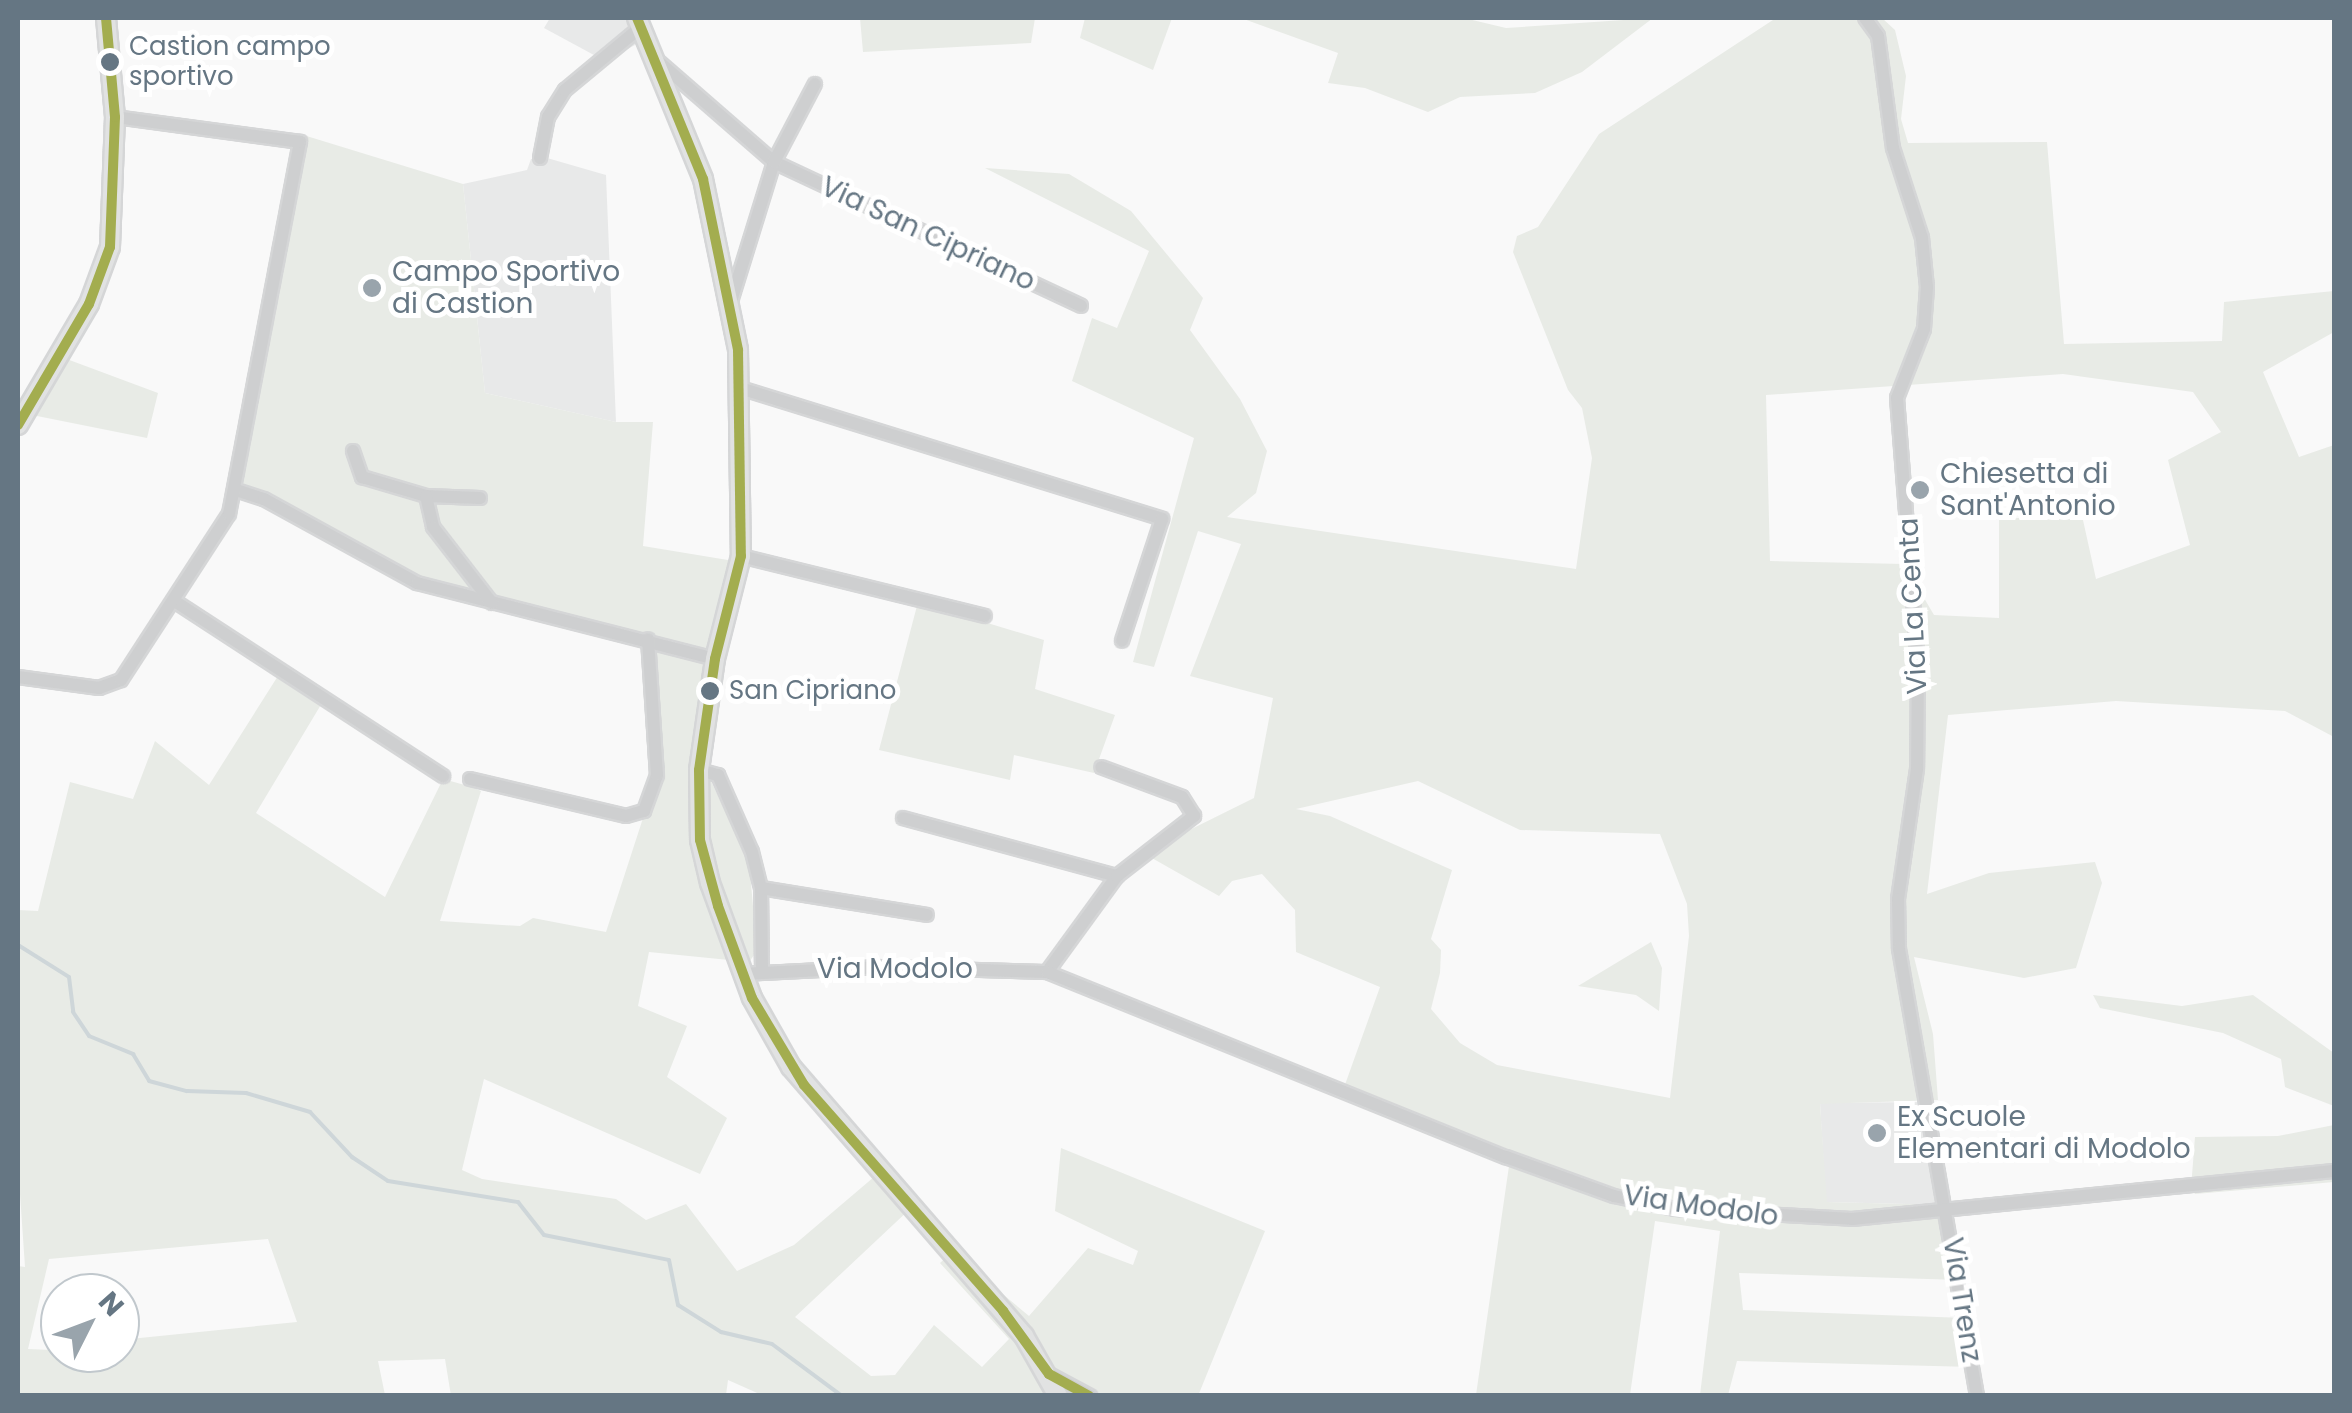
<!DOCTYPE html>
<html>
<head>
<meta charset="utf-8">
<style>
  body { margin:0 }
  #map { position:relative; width:2352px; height:1413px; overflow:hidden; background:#f9f9f9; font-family:Poppins,sans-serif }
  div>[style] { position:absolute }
  .built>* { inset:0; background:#e8e9e9 }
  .green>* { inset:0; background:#e8ebe6 }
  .stream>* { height:4px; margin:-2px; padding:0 2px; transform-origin:2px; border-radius:2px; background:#ced6d9 }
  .roads { filter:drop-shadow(2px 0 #d5d6d7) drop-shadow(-2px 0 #d5d6d7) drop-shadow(0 2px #d5d6d7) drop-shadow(0 -2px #d5d6d7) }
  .street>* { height:12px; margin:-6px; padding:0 6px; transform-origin:6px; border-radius:6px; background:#cecfd0 }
  .secondary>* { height:18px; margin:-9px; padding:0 9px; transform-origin:9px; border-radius:9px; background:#e1e2e2 }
  .bus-1>* { height:10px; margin:-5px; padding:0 5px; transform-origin:5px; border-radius:5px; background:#a3ad4f }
  .dots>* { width:28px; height:28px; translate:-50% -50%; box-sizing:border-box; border:5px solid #fff; border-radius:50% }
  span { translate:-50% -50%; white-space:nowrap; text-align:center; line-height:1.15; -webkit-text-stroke:10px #fff; paint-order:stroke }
  .bus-label { font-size:26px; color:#657683 }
  .left { translate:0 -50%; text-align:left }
  .street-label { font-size:28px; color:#657683 }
  .poi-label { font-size:28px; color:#657683 }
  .frame { position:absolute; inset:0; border:20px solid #657683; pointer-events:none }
  .north { position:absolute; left:40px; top:1273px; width:100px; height:100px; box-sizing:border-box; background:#fff; border:2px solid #c1c8cd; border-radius:50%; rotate:48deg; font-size:28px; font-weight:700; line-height:40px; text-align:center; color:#657683 }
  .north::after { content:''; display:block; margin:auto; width:35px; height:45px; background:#99a4ac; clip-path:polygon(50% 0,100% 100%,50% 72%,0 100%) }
</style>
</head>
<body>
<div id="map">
  <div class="built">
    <i style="clip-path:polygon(550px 18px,638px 18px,652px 36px,605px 61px,544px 28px)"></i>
    <i style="clip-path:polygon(547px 158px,606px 175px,616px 422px,485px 393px,463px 184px,527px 170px,531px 159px)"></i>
    <i style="clip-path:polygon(1927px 1102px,1947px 1205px,1826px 1202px,1820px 1103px)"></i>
  </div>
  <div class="green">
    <i style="clip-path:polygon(860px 18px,1035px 18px,1031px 43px,863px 52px)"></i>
    <i style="clip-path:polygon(1085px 18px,1172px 18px,1153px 70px,1080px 38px)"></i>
    <i style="clip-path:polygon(1241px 18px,1464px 18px,1506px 28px,1653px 18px,1582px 72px,1535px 93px,1460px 97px,1428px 112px,1365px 88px,1328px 83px,1338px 53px)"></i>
    <i style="clip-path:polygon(evenodd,1776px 18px,1882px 18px,1895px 30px,1906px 76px,1901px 119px,1908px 143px,2047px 142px,2064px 344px,2222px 341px,2224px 302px,2334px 291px,2334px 332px,2263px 372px,2299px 457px,2334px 445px,2334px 737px,2285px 711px,2116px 701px,1948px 715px,1927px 894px,1989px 873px,2095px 862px,2102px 883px,2076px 968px,2024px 978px,1914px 957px,1933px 1034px,1938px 1100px,1820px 1104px,1827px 1202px,1947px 1205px,1959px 1280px,1739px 1273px,1743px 1310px,1965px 1318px,1973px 1367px,1737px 1361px,1728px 1395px,1700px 1395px,1720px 1231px,1655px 1221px,1630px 1395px,1476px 1395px,1510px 1159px,1342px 1093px,1380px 987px,1296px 952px,1295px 910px,1262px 874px,1232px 881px,1219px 896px,1143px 853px,1254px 798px,1273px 698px,1190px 676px,1241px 544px,1198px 531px,1154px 667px,1133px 662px,1194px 438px,1072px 381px,1092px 318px,1117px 328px,1149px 251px,985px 168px,1069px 174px,1131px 211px,1203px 298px,1190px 330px,1240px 399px,1267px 451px,1256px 493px,1227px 517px,1576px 569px,1592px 458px,1582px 408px,1568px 390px,1513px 252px,1517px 236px,1538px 227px,1599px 134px,1776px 18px,2063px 374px,2193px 392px,2221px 432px,2168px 460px,2190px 545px,2096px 579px,2081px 511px,1999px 520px,1999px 618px,1934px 615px,1904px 564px,1770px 561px,1766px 395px,2063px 374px,1776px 18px,1418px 781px,1520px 830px,1660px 834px,1687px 904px,1689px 936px,1670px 1098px,1497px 1065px,1460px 1043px,1431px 1009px,1440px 973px,1441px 950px,1431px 939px,1452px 870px,1330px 816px,1296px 809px,1418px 781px)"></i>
    <i style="clip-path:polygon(evenodd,300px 134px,463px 184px,485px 393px,616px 422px,653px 422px,643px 546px,746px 563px,710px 737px,709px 777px,749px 861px,757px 951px,749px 962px,649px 952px,638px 1006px,687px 1026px,667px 1077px,727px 1118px,700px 1174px,484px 1079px,462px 1170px,482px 1179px,616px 1199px,646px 1220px,686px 1204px,737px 1271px,794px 1245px,881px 1171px,911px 1208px,795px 1317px,871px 1376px,895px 1375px,934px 1325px,982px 1367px,1009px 1339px,940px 1263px,952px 1252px,1029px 1316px,1088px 1248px,1133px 1265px,1138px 1251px,1055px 1211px,1061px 1148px,1265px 1231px,1198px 1396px,764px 1396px,728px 1380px,726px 1395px,451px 1396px,445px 1359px,378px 1361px,385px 1395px,18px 1395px,18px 1266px,25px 1267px,18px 1165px,18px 910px,38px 911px,70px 782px,133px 799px,155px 741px,209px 785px,283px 668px,325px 698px,256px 813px,385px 897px,443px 779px,472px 787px,481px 791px,440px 921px,520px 926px,533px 918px,606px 932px,657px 775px,649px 640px,416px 585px,241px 483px,242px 430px,300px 134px,268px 1239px,297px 1322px,120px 1340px,120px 1353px,28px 1349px,49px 1259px,268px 1239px)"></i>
    <i style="clip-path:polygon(64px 358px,158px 393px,147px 438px,22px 413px)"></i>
    <i style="clip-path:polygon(918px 602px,1044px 640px,1035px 689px,1115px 715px,1094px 773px,1014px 755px,1010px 780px,879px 750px)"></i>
    <i style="clip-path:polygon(1651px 942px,1662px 968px,1659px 1011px,1636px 995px,1578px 986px)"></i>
    <i style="clip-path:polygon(2093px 995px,2182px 1006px,2253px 995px,2334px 1053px,2334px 1106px,2285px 1087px,2281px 1059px,2223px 1033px,2100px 1008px)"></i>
    <i style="clip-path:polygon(2334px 1125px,2334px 1182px,2195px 1194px,2191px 1188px,2195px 1137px,2278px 1136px)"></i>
  </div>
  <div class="stream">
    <i style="left:18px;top:945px;width:60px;rotate:32.1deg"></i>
    <i style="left:69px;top:977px;width:35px;rotate:83deg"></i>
    <i style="left:73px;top:1012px;width:29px;rotate:56deg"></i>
    <i style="left:89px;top:1036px;width:48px;rotate:22.2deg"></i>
    <i style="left:133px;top:1054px;width:31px;rotate:59deg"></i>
    <i style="left:149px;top:1081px;width:39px;rotate:15deg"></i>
    <i style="left:187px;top:1091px;width:59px;rotate:1.9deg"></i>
    <i style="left:246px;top:1093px;width:67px;rotate:16.5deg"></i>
    <i style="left:310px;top:1112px;width:62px;rotate:47deg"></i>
    <i style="left:352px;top:1157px;width:43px;rotate:33.7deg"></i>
    <i style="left:388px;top:1181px;width:132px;rotate:9.2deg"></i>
    <i style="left:518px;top:1202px;width:42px;rotate:51.8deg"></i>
    <i style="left:544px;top:1235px;width:127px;rotate:11.3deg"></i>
    <i style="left:669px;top:1260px;width:46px;rotate:78.7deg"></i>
    <i style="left:678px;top:1305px;width:51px;rotate:32.1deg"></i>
    <i style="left:721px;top:1332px;width:52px;rotate:13.2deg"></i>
    <i style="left:772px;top:1344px;width:87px;rotate:36.6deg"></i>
  </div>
  <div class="roads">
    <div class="street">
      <i style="left:1865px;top:18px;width:22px;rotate:54deg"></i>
      <i style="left:1878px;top:36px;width:113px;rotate:82.4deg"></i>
      <i style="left:1893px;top:148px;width:95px;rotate:72.1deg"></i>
      <i style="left:1922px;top:238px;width:49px;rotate:84.2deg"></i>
      <i style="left:1927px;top:287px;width:42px;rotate:94.1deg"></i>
      <i style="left:1924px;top:329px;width:74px;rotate:111.4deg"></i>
      <i style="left:1897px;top:398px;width:266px;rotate:85.5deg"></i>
      <i style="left:1918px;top:663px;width:106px;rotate:90.5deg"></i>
      <i style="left:1917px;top:769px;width:131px;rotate:98.3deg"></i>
      <i style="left:1898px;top:899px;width:50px;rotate:88.9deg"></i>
      <i style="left:1899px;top:949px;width:454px;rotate:80.1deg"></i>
      <i style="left:659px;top:62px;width:152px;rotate:41deg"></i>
      <i style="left:774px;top:162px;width:339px;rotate:25.1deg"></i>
      <i style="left:540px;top:158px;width:42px;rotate:-79deg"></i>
      <i style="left:548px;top:117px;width:32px;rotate:-58deg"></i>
      <i style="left:565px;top:90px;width:100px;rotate:-39.7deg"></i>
      <i style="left:732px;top:298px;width:142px;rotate:-72.8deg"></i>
      <i style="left:774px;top:162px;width:88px;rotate:-62.3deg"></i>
      <i style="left:740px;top:388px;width:442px;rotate:17.2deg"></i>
      <i style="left:1162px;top:519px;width:128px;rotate:108.2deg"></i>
      <i style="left:353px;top:451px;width:28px;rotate:71deg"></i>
      <i style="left:362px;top:477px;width:67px;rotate:16.5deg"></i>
      <i style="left:236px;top:490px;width:29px;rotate:18deg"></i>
      <i style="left:264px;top:499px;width:175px;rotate:28.8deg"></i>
      <i style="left:417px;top:583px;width:308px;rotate:14.3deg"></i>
      <i style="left:480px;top:498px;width:54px;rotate:-177.9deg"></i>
      <i style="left:426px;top:496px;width:32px;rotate:77deg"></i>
      <i style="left:433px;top:527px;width:96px;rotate:52.2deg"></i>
      <i style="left:741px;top:556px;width:251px;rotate:13.8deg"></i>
      <i style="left:176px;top:602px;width:319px;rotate:33.1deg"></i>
      <i style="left:18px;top:677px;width:82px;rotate:7.7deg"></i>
      <i style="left:99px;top:688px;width:23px;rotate:-20deg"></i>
      <i style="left:121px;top:680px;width:198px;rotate:-57deg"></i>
      <i style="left:229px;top:514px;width:379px;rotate:-79.2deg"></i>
      <i style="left:300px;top:142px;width:187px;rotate:-172.3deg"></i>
      <i style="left:699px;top:770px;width:20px;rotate:15deg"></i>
      <i style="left:718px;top:775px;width:84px;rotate:66.2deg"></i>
      <i style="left:752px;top:852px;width:37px;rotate:76deg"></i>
      <i style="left:761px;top:888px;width:83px;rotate:89.3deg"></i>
      <i style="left:470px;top:779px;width:160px;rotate:13.3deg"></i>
      <i style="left:626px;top:816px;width:19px;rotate:-16deg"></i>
      <i style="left:644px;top:811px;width:38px;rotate:-70deg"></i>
      <i style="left:657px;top:775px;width:136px;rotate:-93.8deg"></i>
      <i style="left:903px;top:818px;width:222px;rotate:15.2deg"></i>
      <i style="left:761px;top:888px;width:168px;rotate:9.2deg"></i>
      <i style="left:1047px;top:972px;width:119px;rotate:-53.9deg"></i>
      <i style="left:1117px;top:876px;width:98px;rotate:-37.9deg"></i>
      <i style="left:1194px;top:816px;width:22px;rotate:-122deg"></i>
      <i style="left:1182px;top:797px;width:86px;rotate:-159.7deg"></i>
      <i style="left:743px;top:974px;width:137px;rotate:-2.9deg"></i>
      <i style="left:880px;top:967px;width:167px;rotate:1.7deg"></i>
      <i style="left:1047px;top:972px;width:495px;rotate:22deg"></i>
      <i style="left:1506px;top:1157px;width:115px;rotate:19.9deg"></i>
      <i style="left:1614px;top:1196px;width:62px;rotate:12deg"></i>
      <i style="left:1675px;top:1209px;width:177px;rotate:3.2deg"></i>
      <i style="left:1852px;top:1219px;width:484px;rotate:-5.7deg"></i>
      <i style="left:1049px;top:1374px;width:47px;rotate:28.2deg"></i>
    </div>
    <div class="secondary">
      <i style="left:637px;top:18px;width:174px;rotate:67.7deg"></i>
      <i style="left:703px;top:179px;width:175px;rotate:78.4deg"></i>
      <i style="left:738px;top:350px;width:206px;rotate:89.2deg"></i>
      <i style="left:741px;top:556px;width:106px;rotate:104.2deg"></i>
      <i style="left:715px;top:659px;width:112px;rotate:98.2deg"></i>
      <i style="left:699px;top:770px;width:70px;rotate:89.2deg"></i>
      <i style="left:700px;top:840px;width:44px;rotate:76.9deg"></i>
      <i style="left:710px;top:883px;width:122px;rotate:69.9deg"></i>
      <i style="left:752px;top:998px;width:79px;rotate:60.5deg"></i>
      <i style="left:791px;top:1067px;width:356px;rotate:49.1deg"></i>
      <i style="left:1024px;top:1336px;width:69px;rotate:60.5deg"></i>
      <i style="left:18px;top:425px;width:140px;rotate:-59.6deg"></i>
      <i style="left:89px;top:304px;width:61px;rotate:-69.8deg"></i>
      <i style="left:110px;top:247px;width:130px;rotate:-87.8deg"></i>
      <i style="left:115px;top:117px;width:99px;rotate:-95.2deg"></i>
    </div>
  </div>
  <div class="bus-1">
    <i style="left:637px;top:18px;width:174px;rotate:67.7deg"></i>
    <i style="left:703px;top:179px;width:175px;rotate:78.4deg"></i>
    <i style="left:738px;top:350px;width:206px;rotate:89.2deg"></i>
    <i style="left:741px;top:556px;width:106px;rotate:104.2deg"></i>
    <i style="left:715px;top:659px;width:112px;rotate:98.2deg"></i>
    <i style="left:699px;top:770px;width:70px;rotate:89.2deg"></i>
    <i style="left:700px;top:840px;width:68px;rotate:74.7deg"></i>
    <i style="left:718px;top:906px;width:98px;rotate:69.7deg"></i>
    <i style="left:752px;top:998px;width:101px;rotate:59.1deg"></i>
    <i style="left:804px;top:1085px;width:301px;rotate:48.6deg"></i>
    <i style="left:1003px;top:1311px;width:78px;rotate:53.9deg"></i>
    <i style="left:1049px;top:1374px;width:46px;rotate:28.8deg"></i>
    <i style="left:18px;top:425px;width:140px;rotate:-59.6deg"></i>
    <i style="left:89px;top:304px;width:61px;rotate:-69.8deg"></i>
    <i style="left:110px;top:247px;width:130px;rotate:-87.8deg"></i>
    <i style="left:115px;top:117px;width:99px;rotate:-95.2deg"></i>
  </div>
  <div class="dots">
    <i style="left:110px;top:62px;background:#657683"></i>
    <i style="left:372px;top:288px;background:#99a4ac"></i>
    <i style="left:1920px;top:490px;background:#99a4ac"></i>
    <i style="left:710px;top:691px;background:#657683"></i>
    <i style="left:1877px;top:1133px;background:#99a4ac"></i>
  </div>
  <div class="bus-label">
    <span class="left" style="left:129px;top:62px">Castion campo<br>sportivo</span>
    <span class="left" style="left:729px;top:691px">San Cipriano</span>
  </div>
  <div class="street-label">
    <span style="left:928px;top:234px;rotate:25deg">Via San Cipriano</span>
    <span style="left:1913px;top:606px;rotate:-93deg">Via La Centa</span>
    <span style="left:895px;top:969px">Via Modolo</span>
    <span style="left:1701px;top:1206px;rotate:8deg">Via Modolo</span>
    <span style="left:1962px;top:1300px;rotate:81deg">Via Trenz</span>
  </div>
  <div class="poi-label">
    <span class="left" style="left:392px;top:288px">Campo Sportivo<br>di Castion</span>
    <span class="left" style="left:1940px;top:490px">Chiesetta di<br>Sant'Antonio</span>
    <span class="left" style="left:1897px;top:1133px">Ex Scuole<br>Elementari di Modolo</span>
  </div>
  <div class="frame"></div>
  <div class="north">N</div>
</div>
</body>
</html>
